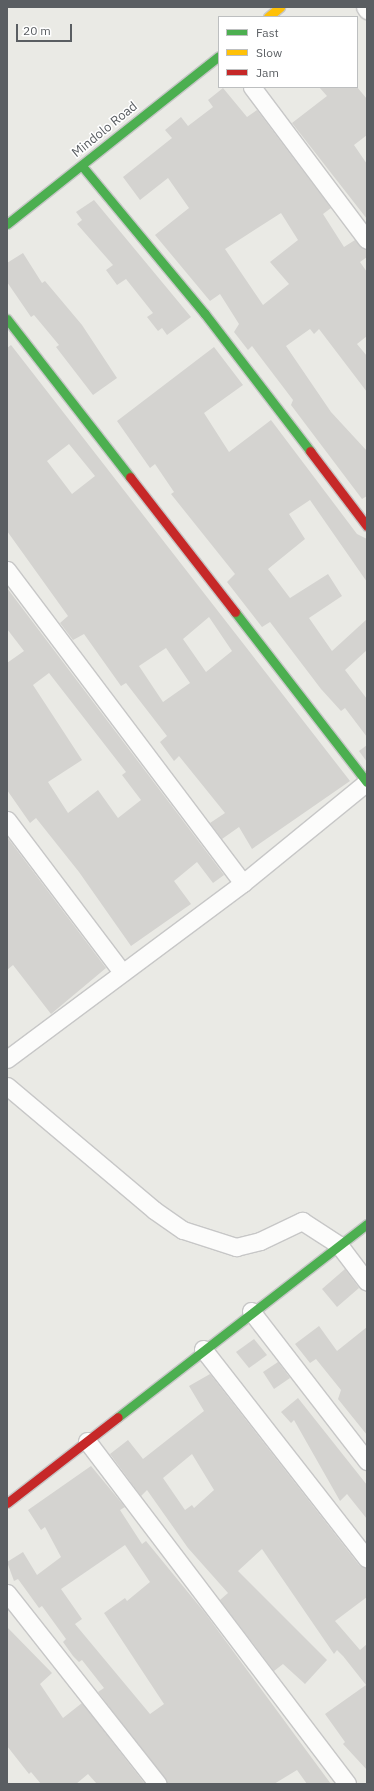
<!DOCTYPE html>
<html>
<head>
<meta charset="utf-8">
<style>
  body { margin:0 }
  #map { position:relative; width:374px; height:1791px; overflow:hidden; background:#eaeae5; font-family:"IBM Plex Sans",sans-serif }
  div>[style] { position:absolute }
  .building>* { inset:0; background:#d4d3d0 }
  .roads { filter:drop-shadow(1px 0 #c7c7c7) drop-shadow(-1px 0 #c7c7c7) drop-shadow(0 1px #c7c7c7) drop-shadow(0 -1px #c7c7c7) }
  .street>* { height:17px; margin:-8.5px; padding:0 8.5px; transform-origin:8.5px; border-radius:8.5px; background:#fcfcfb }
  .fast>* { height:9px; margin:-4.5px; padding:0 4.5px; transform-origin:4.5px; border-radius:4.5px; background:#4caf50 }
  .slow>* { height:9px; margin:-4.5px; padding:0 4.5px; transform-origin:4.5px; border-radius:4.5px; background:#ffc107 }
  .jam>* { height:9px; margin:-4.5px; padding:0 4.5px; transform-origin:4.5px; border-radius:4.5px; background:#c62828 }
  span { translate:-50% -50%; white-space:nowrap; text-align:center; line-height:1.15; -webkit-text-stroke:3px #fff; paint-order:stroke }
  .street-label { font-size:13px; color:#5a5e62 }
  .frame { position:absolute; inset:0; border:8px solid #5a5e62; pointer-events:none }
  .legend { position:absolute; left:218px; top:16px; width:140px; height:72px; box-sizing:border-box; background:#fff; border:1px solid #bdbfc0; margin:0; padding:5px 7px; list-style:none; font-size:12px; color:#5a5e62 }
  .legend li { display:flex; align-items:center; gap:8px; height:20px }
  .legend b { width:20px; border:1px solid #bdbfc0 }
  .scale { position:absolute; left:16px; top:24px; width:56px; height:18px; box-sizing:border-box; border:2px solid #5a5e62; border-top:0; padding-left:5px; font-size:12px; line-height:14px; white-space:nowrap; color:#5a5e62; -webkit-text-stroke:3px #fff; paint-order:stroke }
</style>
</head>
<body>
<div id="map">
  <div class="building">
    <i style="clip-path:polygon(319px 87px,357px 87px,367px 99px,367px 135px,354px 145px,367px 164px,367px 219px,292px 123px,327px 96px)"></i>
    <i style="clip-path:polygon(evenodd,223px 88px,247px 117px,257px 110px,331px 208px,323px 214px,344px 247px,355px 240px,367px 250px,367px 257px,360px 262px,367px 272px,367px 336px,357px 344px,367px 356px,367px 392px,319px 329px,314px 334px,310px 329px,286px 346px,331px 412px,367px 451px,367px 496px,362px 499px,291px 405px,293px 400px,252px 346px,248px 350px,234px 332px,239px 324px,220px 294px,210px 301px,155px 235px,189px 208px,168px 178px,140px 200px,123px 177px,172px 138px,165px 130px,181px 117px,188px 126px,213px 107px,208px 100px,223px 88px,281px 213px,298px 240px,270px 262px,289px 284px,263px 305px,225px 249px,281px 213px)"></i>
    <i style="clip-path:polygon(94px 200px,191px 317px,167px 335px,162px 328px,158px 331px,147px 317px,153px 313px,126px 279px,117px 285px,106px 270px,113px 265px,77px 224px,82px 220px,76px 212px)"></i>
    <i style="clip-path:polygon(23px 253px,42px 283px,45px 281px,82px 325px,117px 378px,93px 395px,56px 347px,59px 345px,34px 315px,31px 317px,7px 282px,7px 263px)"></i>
    <i style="clip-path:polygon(evenodd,11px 345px,350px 781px,252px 849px,239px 827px,222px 839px,210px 823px,225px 813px,179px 756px,174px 761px,160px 742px,167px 736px,126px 683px,121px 686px,84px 634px,73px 640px,60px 623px,68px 616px,7px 531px,7px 348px,11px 345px,69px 444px,95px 476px,72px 494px,47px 461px,69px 444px,11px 345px,209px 617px,232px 651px,206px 672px,183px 639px,209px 617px,11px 345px,166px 648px,190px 683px,163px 702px,139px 666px,166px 648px)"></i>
    <i style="clip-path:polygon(214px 347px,243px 385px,204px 413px,229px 452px,271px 420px,357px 534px,367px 539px,367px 582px,310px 500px,289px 514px,305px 539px,268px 569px,290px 598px,328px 574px,342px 596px,309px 618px,332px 651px,367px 619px,367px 650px,345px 670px,367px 699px,367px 737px,345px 708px,341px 711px,321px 689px,270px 622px,262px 627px,227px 582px,235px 574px,171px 494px,174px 492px,155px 464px,150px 468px,117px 421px)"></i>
    <i style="clip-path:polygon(evenodd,7px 588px,224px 875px,213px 883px,197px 862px,174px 881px,191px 904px,131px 946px,79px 872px,36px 818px,30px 823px,7px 790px,7px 663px,24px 651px,7px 629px,7px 588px,49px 673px,126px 772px,122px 775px,141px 800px,118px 818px,98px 790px,68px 813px,48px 782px,82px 760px,33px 685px,49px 673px)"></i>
    <i style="clip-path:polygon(367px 745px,367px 762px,359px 751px)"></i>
    <i style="clip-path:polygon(7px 837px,106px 968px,51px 1014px,13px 965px,7px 970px)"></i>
    <i style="clip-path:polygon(345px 1269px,359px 1288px,337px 1307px,322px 1289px)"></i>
    <i style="clip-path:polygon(319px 1326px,337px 1351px,367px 1327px,367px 1435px,338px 1399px,341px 1390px,316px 1359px,310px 1363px,295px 1344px)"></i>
    <i style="clip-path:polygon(254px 1339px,267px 1355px,249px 1368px,236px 1352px)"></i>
    <i style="clip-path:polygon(278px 1362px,290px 1378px,274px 1389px,263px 1372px)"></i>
    <i style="clip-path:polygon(evenodd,210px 1374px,359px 1565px,367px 1569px,367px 1597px,335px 1621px,360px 1650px,367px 1644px,367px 1770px,343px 1744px,345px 1742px,325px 1714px,366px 1685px,343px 1656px,337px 1650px,334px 1654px,262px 1549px,238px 1571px,327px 1660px,305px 1684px,283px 1664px,274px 1671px,220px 1600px,228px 1593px,188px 1548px,147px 1490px,141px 1496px,110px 1454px,128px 1440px,143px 1459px,204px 1411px,189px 1386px,210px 1374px,192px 1454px,214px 1490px,194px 1508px,192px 1505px,185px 1510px,163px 1478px,192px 1454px)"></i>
    <i style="clip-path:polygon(298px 1398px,367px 1485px,367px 1519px,347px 1494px,340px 1501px,294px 1420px,291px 1423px,281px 1412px)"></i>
    <i style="clip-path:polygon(evenodd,91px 1466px,125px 1507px,120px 1510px,142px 1544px,146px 1541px,205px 1613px,331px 1784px,307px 1784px,297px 1770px,274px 1784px,168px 1784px,98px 1692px,104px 1688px,82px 1660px,79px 1662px,73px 1656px,63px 1642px,66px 1639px,42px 1606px,39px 1608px,18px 1579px,14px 1581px,7px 1562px,23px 1552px,37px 1575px,61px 1557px,45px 1527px,41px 1530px,28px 1510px,91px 1466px,125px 1545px,150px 1582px,127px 1601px,125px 1598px,104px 1613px,164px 1704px,150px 1714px,75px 1624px,82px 1619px,61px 1589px,125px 1545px)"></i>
    <i style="clip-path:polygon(7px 1627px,52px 1673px,40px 1684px,63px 1718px,82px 1703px,145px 1784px,97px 1784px,88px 1774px,76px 1784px,41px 1784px,31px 1772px,29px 1774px,7px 1746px)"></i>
  </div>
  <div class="roads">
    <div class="street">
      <i style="left:365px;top:7px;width:4px;rotate:56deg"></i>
      <i style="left:252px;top:87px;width:191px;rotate:53.1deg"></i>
      <i style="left:7px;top:570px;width:392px;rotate:53deg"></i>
      <i style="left:7px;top:820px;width:191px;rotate:52.9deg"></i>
      <i style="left:7px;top:1059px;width:294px;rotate:-36.7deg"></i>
      <i style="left:243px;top:883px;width:160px;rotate:-39.2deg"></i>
      <i style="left:7px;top:1086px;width:192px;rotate:40.1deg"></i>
      <i style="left:154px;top:1210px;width:35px;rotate:35deg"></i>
      <i style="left:183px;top:1230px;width:56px;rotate:17.8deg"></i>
      <i style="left:236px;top:1247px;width:25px;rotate:-14deg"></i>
      <i style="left:260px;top:1241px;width:47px;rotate:-25.5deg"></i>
      <i style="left:302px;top:1221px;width:44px;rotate:33deg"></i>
      <i style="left:339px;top:1245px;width:46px;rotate:52.9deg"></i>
      <i style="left:251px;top:1311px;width:190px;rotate:52.3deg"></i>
      <i style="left:203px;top:1349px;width:266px;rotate:52deg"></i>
      <i style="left:87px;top:1441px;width:430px;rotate:52.8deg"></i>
      <i style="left:7px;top:1593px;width:243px;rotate:51.7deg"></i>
    </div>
    <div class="fast">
      <i style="left:82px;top:166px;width:192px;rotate:50.3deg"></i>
      <i style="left:205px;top:314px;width:173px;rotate:52.5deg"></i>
      <i style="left:7px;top:224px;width:270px;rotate:-38.4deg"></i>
      <i style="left:7px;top:319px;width:200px;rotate:52.1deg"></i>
      <i style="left:235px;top:612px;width:215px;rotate:52.2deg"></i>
      <i style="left:118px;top:1417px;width:315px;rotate:-37.8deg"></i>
    </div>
    <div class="slow">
      <i style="left:268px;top:17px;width:16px;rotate:-40deg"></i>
    </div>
    <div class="jam">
      <i style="left:310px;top:451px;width:94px;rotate:52.8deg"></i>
      <i style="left:130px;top:477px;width:171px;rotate:52.1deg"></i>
      <i style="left:7px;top:1503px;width:140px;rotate:-37.8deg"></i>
    </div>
  </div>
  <div class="street-label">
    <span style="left:105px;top:130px;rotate:-39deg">Mindolo Road</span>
  </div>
  <div class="frame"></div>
  <ul class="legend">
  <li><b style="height:5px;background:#4caf50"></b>Fast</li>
  <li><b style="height:5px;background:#ffc107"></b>Slow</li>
  <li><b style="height:5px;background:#c62828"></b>Jam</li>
  </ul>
  <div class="scale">20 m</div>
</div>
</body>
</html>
